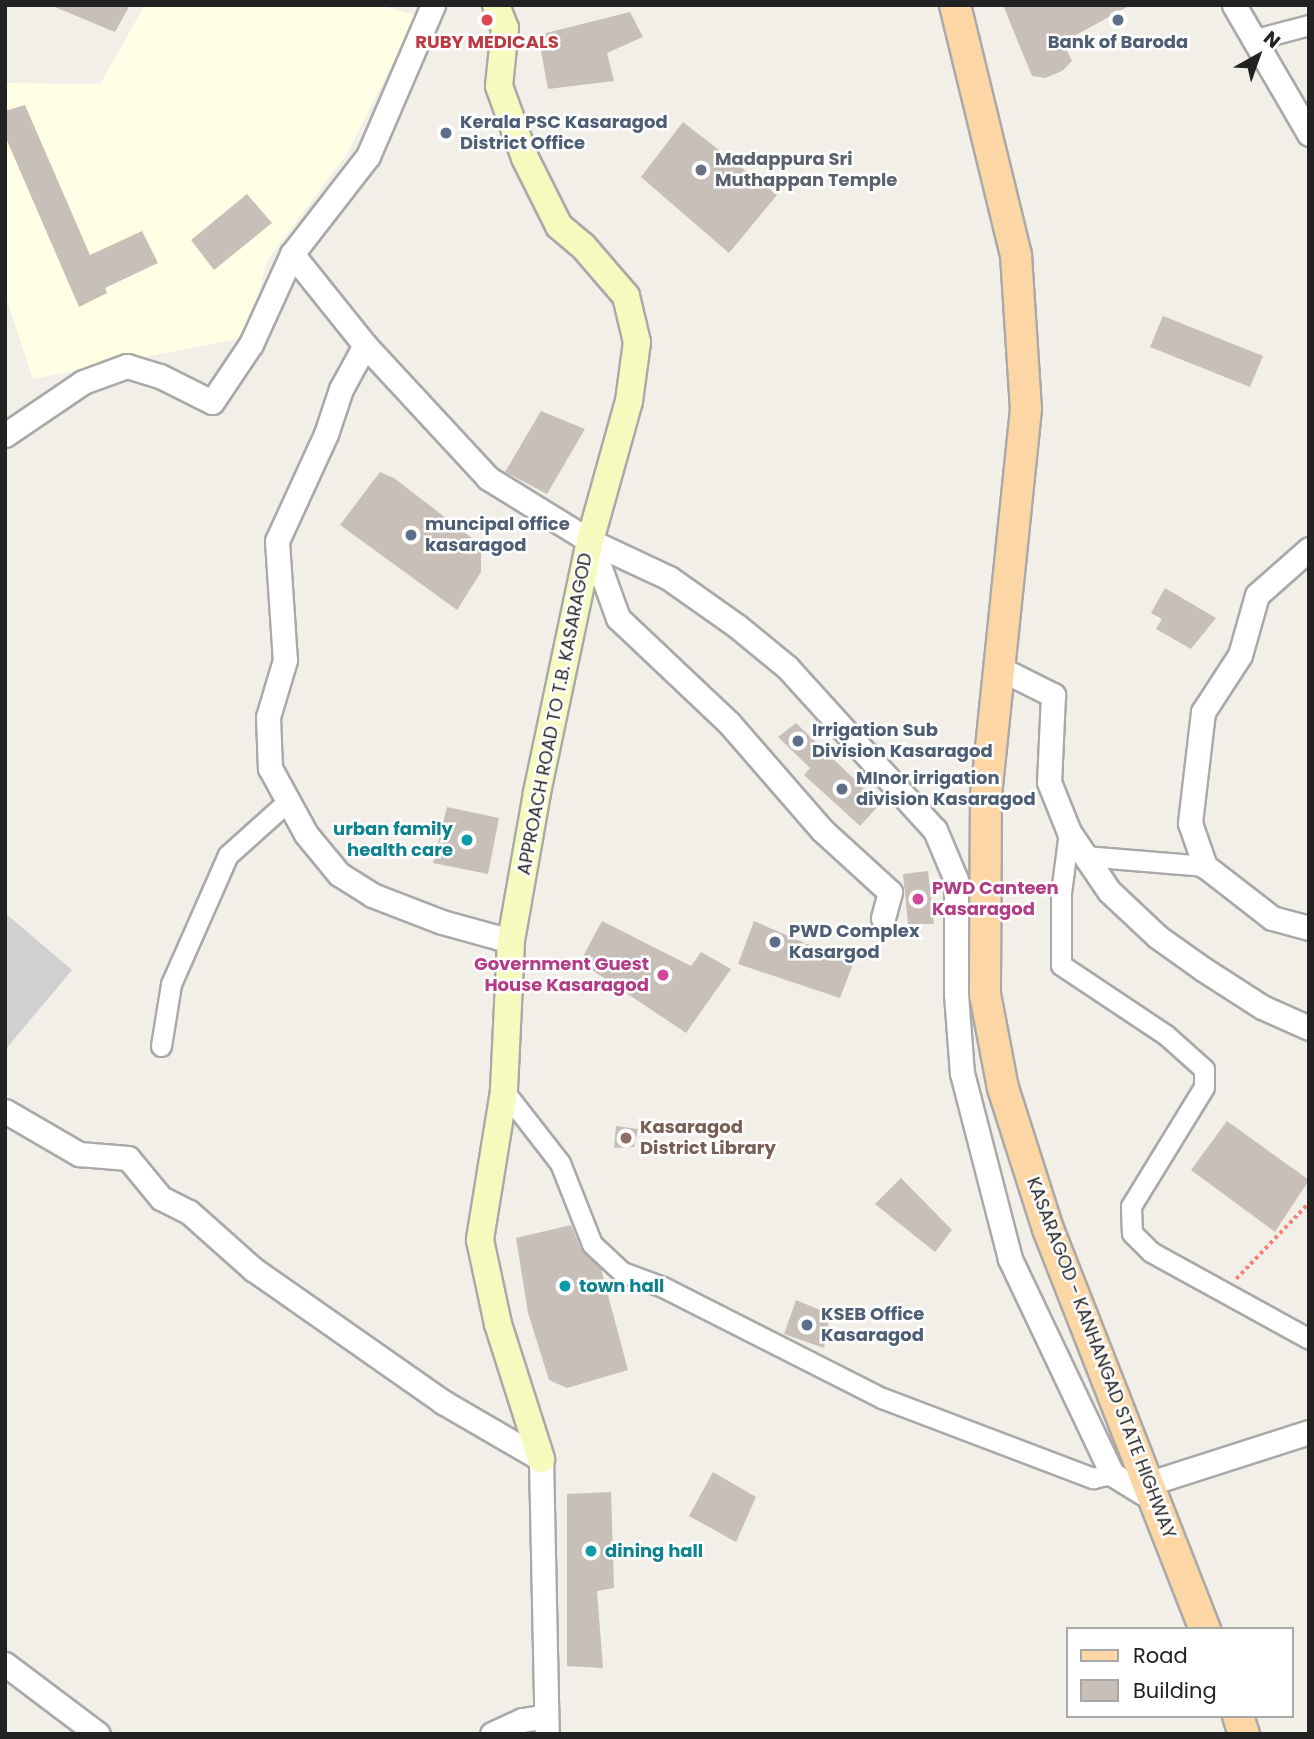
<!DOCTYPE html>
<html>
<head>
<meta charset="utf-8">
<style>
  body { margin:0 }
  #map { position:relative; width:1314px; height:1739px; overflow:hidden; background:#f2efe9; font-family:Poppins,sans-serif }
  div>[style] { position:absolute }
  .education>* { inset:0; background:#ffffe5 }
  .religious>* { inset:0; background:#d0d0d0 }
  .building>* { inset:0; background:#c7bfb8 }
  .path>* { height:3.5px; margin-top:-1.75px; transform-origin:0; background:repeating-linear-gradient(90deg,#fa8072 0 3.5px,transparent 0 7px) }
  .roads { filter:drop-shadow(2px 0 #a9a9a9) drop-shadow(-2px 0 #a9a9a9) drop-shadow(0 2px #a9a9a9) drop-shadow(0 -2px #a9a9a9) }
  .minor>* { height:19px; margin:-9.5px; padding:0 9.5px; transform-origin:9.5px; border-radius:9.5px; background:#fff }
  .tertiary>* { height:23px; margin:-11.5px; padding:0 11.5px; transform-origin:11.5px; border-radius:11.5px; background:#fff }
  .secondary>* { height:26px; margin:-13px; padding:0 13px; transform-origin:13px; border-radius:13px; background:#f7fabf }
  .primary>* { height:30px; margin:-15px; padding:0 15px; transform-origin:15px; border-radius:15px; background:#fcd6a4 }
  .dots>* { width:19px; height:19px; translate:-50% -50%; box-sizing:border-box; border:4px solid #fff; border-radius:50% }
  span { translate:-50% -50%; white-space:nowrap; text-align:center; line-height:1.15; -webkit-text-stroke:5px #fff; paint-order:stroke }
  .health-label { font-size:18px; color:#be3a42; font-weight:700 }
  .service-label { font-size:18px; color:#4e5e75; font-weight:700 }
  .left { translate:0 -50%; text-align:left }
  .worship-label { font-size:18px; color:#5b616d; font-weight:700 }
  .street-label { font-size:18px; color:#222 }
  .culture-label { font-size:18px; color:#0d838f; font-weight:700 }
  .right { translate:-100% -50%; text-align:right }
  .hotel-label { font-size:18px; color:#b23c85; font-weight:700 }
  .education-label { font-size:18px; color:#785e54; font-weight:700 }
  .frame { position:absolute; inset:0; border:7px solid #222; pointer-events:none }
  .legend { position:absolute; left:1066px; top:1627px; width:228px; height:91px; box-sizing:border-box; background:#fff; border:2px solid #a7a7a7; margin:0; padding:9px 12px; list-style:none; font-size:21px; color:#222 }
  .legend li { display:flex; align-items:center; gap:14px; height:35px }
  .legend b { width:35px; border:2px solid #a7a7a7 }
  .north { position:absolute; left:1223px; top:21px; width:70px; height:70px; -webkit-text-stroke:5px #fff; paint-order:stroke; rotate:40deg; font-size:19px; font-weight:700; line-height:28px; text-align:center; color:#222 }
  .north::after { content:''; display:block; margin:auto; width:24px; height:32px; background:#222; clip-path:polygon(50% 0,100% 100%,50% 72%,0 100%) }
</style>
</head>
<body>
<div id="map">
  <div class="education">
    <i style="clip-path:polygon(145px 5px,379px 5px,417px 16px,347px 154px,267px 261px,247px 337px,33px 379px,5px 294px,5px 83px,100px 84px)"></i>
  </div>
  <div class="religious">
    <i style="clip-path:polygon(5px 913px,72px 970px,5px 1050px)"></i>
  </div>
  <div class="building">
    <i style="clip-path:polygon(50px 5px,130px 5px,115px 32px)"></i>
    <i style="clip-path:polygon(1003px 5px,1131px 5px,1063px 42px,1072px 61px,1062px 71px,1045px 78px,1032px 76px)"></i>
    <i style="clip-path:polygon(630px 12px,643px 37px,607px 53px,614px 81px,548px 89px,538px 35px)"></i>
    <i style="clip-path:polygon(25px 105px,90px 255px,142px 231px,158px 263px,105px 288px,107px 293px,79px 307px,5px 136px,5px 111px)"></i>
    <i style="clip-path:polygon(683px 122px,777px 195px,729px 253px,641px 177px)"></i>
    <i style="clip-path:polygon(247px 194px,272px 223px,214px 270px,191px 240px)"></i>
    <i style="clip-path:polygon(1163px 316px,1263px 356px,1250px 387px,1150px 347px)"></i>
    <i style="clip-path:polygon(541px 411px,585px 429px,547px 494px,505px 472px)"></i>
    <i style="clip-path:polygon(380px 472px,394px 478px,481px 545px,481px 572px,457px 610px,340px 525px)"></i>
    <i style="clip-path:polygon(1165px 588px,1216px 618px,1191px 649px,1156px 629px,1162px 619px,1151px 613px)"></i>
    <i style="clip-path:polygon(796px 723px,880px 804px,860px 826px,804px 775px,810px 768px,778px 737px)"></i>
    <i style="clip-path:polygon(447px 807px,499px 818px,488px 874px,433px 863px)"></i>
    <i style="clip-path:polygon(928px 871px,934px 924px,908px 924px,903px 874px)"></i>
    <i style="clip-path:polygon(602px 921px,691px 966px,701px 952px,731px 969px,686px 1033px,580px 962px)"></i>
    <i style="clip-path:polygon(754px 921px,853px 964px,840px 998px,738px 964px)"></i>
    <i style="clip-path:polygon(1227px 1121px,1309px 1180px,1275px 1232px,1191px 1170px)"></i>
    <i style="clip-path:polygon(616px 1126px,638px 1129px,634px 1147px,614px 1148px)"></i>
    <i style="clip-path:polygon(901px 1178px,952px 1230px,935px 1252px,875px 1204px)"></i>
    <i style="clip-path:polygon(571px 1225px,581px 1249px,601px 1269px,628px 1370px,567px 1388px,549px 1380px,528px 1313px,516px 1238px)"></i>
    <i style="clip-path:polygon(796px 1300px,830px 1314px,824px 1348px,784px 1334px)"></i>
    <i style="clip-path:polygon(713px 1472px,756px 1497px,736px 1542px,689px 1516px)"></i>
    <i style="clip-path:polygon(611px 1492px,614px 1588px,597px 1591px,603px 1668px,567px 1666px,567px 1494px)"></i>
  </div>
  <div class="path">
    <i style="left:1236px;top:1279px;width:105px;rotate:-46.2deg"></i>
  </div>
  <div class="roads">
    <div class="minor">
      <i style="left:1252px;top:40px;width:59px;rotate:-14.7deg"></i>
      <i style="left:1069px;top:832px;width:62px;rotate:97.5deg"></i>
      <i style="left:1061px;top:893px;width:72px;rotate:90deg"></i>
      <i style="left:1061px;top:965px;width:126px;rotate:33.7deg"></i>
      <i style="left:1166px;top:1035px;width:51px;rotate:41.8deg"></i>
      <i style="left:1204px;top:1069px;width:18px;rotate:90deg"></i>
      <i style="left:1204px;top:1087px;width:140px;rotate:121.5deg"></i>
      <i style="left:1131px;top:1206px;width:27px;rotate:88deg"></i>
      <i style="left:1132px;top:1233px;width:27px;rotate:45deg"></i>
      <i style="left:1151px;top:1252px;width:180px;rotate:28.8deg"></i>
      <i style="left:1085px;top:856px;width:120px;rotate:4.8deg"></i>
      <i style="left:161px;top:1046px;width:63px;rotate:-80.8deg"></i>
      <i style="left:171px;top:984px;width:141px;rotate:-66.2deg"></i>
      <i style="left:228px;top:855px;width:79px;rotate:-41.9deg"></i>
      <i style="left:504px;top:1091px;width:91px;rotate:52.1deg"></i>
      <i style="left:560px;top:1163px;width:87px;rotate:68.4deg"></i>
      <i style="left:592px;top:1244px;width:41px;rotate:43deg"></i>
      <i style="left:622px;top:1272px;width:44px;rotate:20.1deg"></i>
      <i style="left:663px;top:1287px;width:246px;rotate:26.9deg"></i>
      <i style="left:882px;top:1398px;width:226px;rotate:20.8deg"></i>
      <i style="left:1093px;top:1478px;width:19px;rotate:-12deg"></i>
    </div>
    <div class="tertiary">
      <i style="left:433px;top:5px;width:164px;rotate:113.3deg"></i>
      <i style="left:368px;top:156px;width:124px;rotate:127.8deg"></i>
      <i style="left:292px;top:254px;width:117px;rotate:51.3deg"></i>
      <i style="left:365px;top:345px;width:181px;rotate:47.2deg"></i>
      <i style="left:488px;top:478px;width:120px;rotate:31.7deg"></i>
      <i style="left:590px;top:541px;width:87px;rotate:25.1deg"></i>
      <i style="left:669px;top:578px;width:83px;rotate:35.2deg"></i>
      <i style="left:737px;top:626px;width:65px;rotate:39.4deg"></i>
      <i style="left:787px;top:667px;width:220px;rotate:47.8deg"></i>
      <i style="left:935px;top:830px;width:54px;rotate:67.2deg"></i>
      <i style="left:956px;top:880px;width:114px;rotate:90deg"></i>
      <i style="left:956px;top:994px;width:79px;rotate:85.7deg"></i>
      <i style="left:962px;top:1073px;width:192px;rotate:75.5deg"></i>
      <i style="left:1010px;top:1259px;width:238px;rotate:64.6deg"></i>
      <i style="left:1112px;top:1474px;width:54px;rotate:31.3deg"></i>
      <i style="left:1234px;top:5px;width:149px;rotate:59.8deg"></i>
      <i style="left:365px;top:345px;width:50px;rotate:118.6deg"></i>
      <i style="left:341px;top:389px;width:47px;rotate:108.4deg"></i>
      <i style="left:326px;top:434px;width:118px;rotate:114.6deg"></i>
      <i style="left:277px;top:541px;width:119px;rotate:86.2deg"></i>
      <i style="left:285px;top:660px;width:59px;rotate:106.6deg"></i>
      <i style="left:268px;top:717px;width:51px;rotate:87.8deg"></i>
      <i style="left:270px;top:768px;width:75px;rotate:61.4deg"></i>
      <i style="left:306px;top:834px;width:52px;rotate:50.5deg"></i>
      <i style="left:339px;top:874px;width:39px;rotate:32deg"></i>
      <i style="left:372px;top:895px;width:75px;rotate:21.1deg"></i>
      <i style="left:442px;top:922px;width:72px;rotate:15.4deg"></i>
      <i style="left:5px;top:435px;width:94px;rotate:-34.2deg"></i>
      <i style="left:83px;top:382px;width:47px;rotate:-20deg"></i>
      <i style="left:127px;top:366px;width:34px;rotate:17deg"></i>
      <i style="left:160px;top:376px;width:58px;rotate:26.6deg"></i>
      <i style="left:212px;top:402px;width:70px;rotate:-56.1deg"></i>
      <i style="left:251px;top:344px;width:99px;rotate:-65.5deg"></i>
      <i style="left:590px;top:541px;width:82px;rotate:70deg"></i>
      <i style="left:618px;top:618px;width:153px;rotate:43.4deg"></i>
      <i style="left:729px;top:723px;width:142px;rotate:49deg"></i>
      <i style="left:822px;top:830px;width:92px;rotate:42.4deg"></i>
      <i style="left:890px;top:892px;width:27px;rotate:105deg"></i>
      <i style="left:1309px;top:549px;width:69px;rotate:138.5deg"></i>
      <i style="left:1257px;top:595px;width:62px;rotate:105.8deg"></i>
      <i style="left:1240px;top:655px;width:68px;rotate:123deg"></i>
      <i style="left:1203px;top:712px;width:112px;rotate:96.7deg"></i>
      <i style="left:1190px;top:823px;width:46px;rotate:70.8deg"></i>
      <i style="left:1205px;top:866px;width:85px;rotate:37.8deg"></i>
      <i style="left:1272px;top:918px;width:38px;rotate:15deg"></i>
      <i style="left:997px;top:667px;width:63px;rotate:26.6deg"></i>
      <i style="left:1053px;top:695px;width:87px;rotate:92.6deg"></i>
      <i style="left:1049px;top:782px;width:54px;rotate:68.2deg"></i>
      <i style="left:1069px;top:832px;width:71px;rotate:55.9deg"></i>
      <i style="left:1109px;top:891px;width:67px;rotate:43.2deg"></i>
      <i style="left:1158px;top:937px;width:55px;rotate:35.4deg"></i>
      <i style="left:1203px;top:969px;width:70px;rotate:32.8deg"></i>
      <i style="left:1262px;top:1007px;width:51px;rotate:24.1deg"></i>
      <i style="left:5px;top:1111px;width:86px;rotate:30.2deg"></i>
      <i style="left:79px;top:1154px;width:49px;rotate:4.7deg"></i>
      <i style="left:128px;top:1158px;width:52px;rotate:50.5deg"></i>
      <i style="left:161px;top:1198px;width:31px;rotate:27deg"></i>
      <i style="left:189px;top:1212px;width:86px;rotate:41.7deg"></i>
      <i style="left:253px;top:1269px;width:232px;rotate:35deg"></i>
      <i style="left:443px;top:1402px;width:113px;rotate:30.2deg"></i>
      <i style="left:541px;top:1459px;width:275px;rotate:88.8deg"></i>
      <i style="left:1150px;top:1483px;width:167px;rotate:-17.8deg"></i>
      <i style="left:5px;top:1664px;width:116px;rotate:37deg"></i>
      <i style="left:492px;top:1734px;width:33px;rotate:-25deg"></i>
      <i style="left:522px;top:1720px;width:24px;rotate:-9deg"></i>
    </div>
    <div class="secondary">
      <i style="left:496px;top:5px;width:25px;rotate:69deg"></i>
      <i style="left:505px;top:28px;width:58px;rotate:95.9deg"></i>
      <i style="left:499px;top:86px;width:77px;rotate:70.1deg"></i>
      <i style="left:525px;top:158px;width:76px;rotate:63.4deg"></i>
      <i style="left:559px;top:226px;width:31px;rotate:40deg"></i>
      <i style="left:583px;top:246px;width:66px;rotate:49.3deg"></i>
      <i style="left:626px;top:296px;width:47px;rotate:76.6deg"></i>
      <i style="left:637px;top:342px;width:60px;rotate:97.7deg"></i>
      <i style="left:629px;top:401px;width:145px;rotate:105.6deg"></i>
      <i style="left:590px;top:541px;width:258px;rotate:101.9deg"></i>
      <i style="left:537px;top:793px;width:150px;rotate:100deg"></i>
      <i style="left:511px;top:941px;width:150px;rotate:92.7deg"></i>
      <i style="left:504px;top:1091px;width:151px;rotate:99.2deg"></i>
      <i style="left:480px;top:1240px;width:86px;rotate:77.9deg"></i>
      <i style="left:498px;top:1324px;width:142px;rotate:72.3deg"></i>
    </div>
    <div class="primary">
      <i style="left:955px;top:5px;width:257px;rotate:76.3deg"></i>
      <i style="left:1016px;top:255px;width:154px;rotate:86.3deg"></i>
      <i style="left:1026px;top:409px;width:387px;rotate:95.9deg"></i>
      <i style="left:986px;top:794px;width:200px;rotate:90.3deg"></i>
      <i style="left:985px;top:994px;width:96px;rotate:79.2deg"></i>
      <i style="left:1003px;top:1088px;width:148px;rotate:72.3deg"></i>
      <i style="left:1048px;top:1229px;width:430px;rotate:68.6deg"></i>
      <i style="left:1238px;top:1716px;width:19px;rotate:72deg"></i>
    </div>
  </div>
  <div class="dots">
    <i style="left:487px;top:20px;background:#e0444e"></i>
    <i style="left:1118px;top:20px;background:#5c6f8a"></i>
    <i style="left:446px;top:133px;background:#5c6f8a"></i>
    <i style="left:701px;top:170px;background:#6b7280"></i>
    <i style="left:411px;top:535px;background:#5c6f8a"></i>
    <i style="left:798px;top:741px;background:#5c6f8a"></i>
    <i style="left:842px;top:789px;background:#5c6f8a"></i>
    <i style="left:467px;top:840px;background:#0f9aa8"></i>
    <i style="left:918px;top:899px;background:#d1479c"></i>
    <i style="left:775px;top:942px;background:#5c6f8a"></i>
    <i style="left:663px;top:975px;background:#d1479c"></i>
    <i style="left:626px;top:1138px;background:#8d6e63"></i>
    <i style="left:565px;top:1286px;background:#0f9aa8"></i>
    <i style="left:807px;top:1325px;background:#5c6f8a"></i>
    <i style="left:591px;top:1551px;background:#0f9aa8"></i>
  </div>
  <div class="health-label">
    <span style="left:487px;top:42px">RUBY MEDICALS</span>
  </div>
  <div class="service-label">
    <span style="left:1118px;top:42px">Bank of Baroda</span>
    <span class="left" style="left:460px;top:133px">Kerala PSC Kasaragod<br>District Office</span>
    <span class="left" style="left:425px;top:535px">muncipal office<br>kasaragod</span>
    <span class="left" style="left:812px;top:741px">Irrigation Sub<br>Division Kasaragod</span>
    <span class="left" style="left:856px;top:789px">MInor irrigation<br>division Kasaragod</span>
    <span class="left" style="left:789px;top:942px">PWD Complex<br>Kasargod</span>
    <span class="left" style="left:821px;top:1325px">KSEB Office<br>Kasaragod</span>
  </div>
  <div class="worship-label">
    <span class="left" style="left:715px;top:170px">Madappura Sri<br>Muthappan Temple</span>
  </div>
  <div class="street-label">
    <span style="left:555px;top:714px;rotate:-79deg">APPROACH ROAD TO T.B. KASARAGOD</span>
    <span style="left:1101px;top:1358px;rotate:69deg">KASARAGOD - KANHANGAD STATE HIGHWAY</span>
  </div>
  <div class="culture-label">
    <span class="right" style="left:453px;top:840px">urban family<br>health care</span>
    <span class="left" style="left:579px;top:1286px">town hall</span>
    <span class="left" style="left:605px;top:1551px">dining hall</span>
  </div>
  <div class="hotel-label">
    <span class="left" style="left:932px;top:899px">PWD Canteen<br>Kasaragod</span>
    <span class="right" style="left:649px;top:975px">Government Guest<br>House Kasaragod</span>
  </div>
  <div class="education-label">
    <span class="left" style="left:640px;top:1138px">Kasaragod<br>District Library</span>
  </div>
  <div class="frame"></div>
  <ul class="legend">
  <li><b style="height:9px;background:#fcd6a4"></b>Road</li>
  <li><b style="height:19px;background:#c7bfb8"></b>Building</li>
  </ul>
  <div class="north">N</div>
</div>
</body>
</html>
